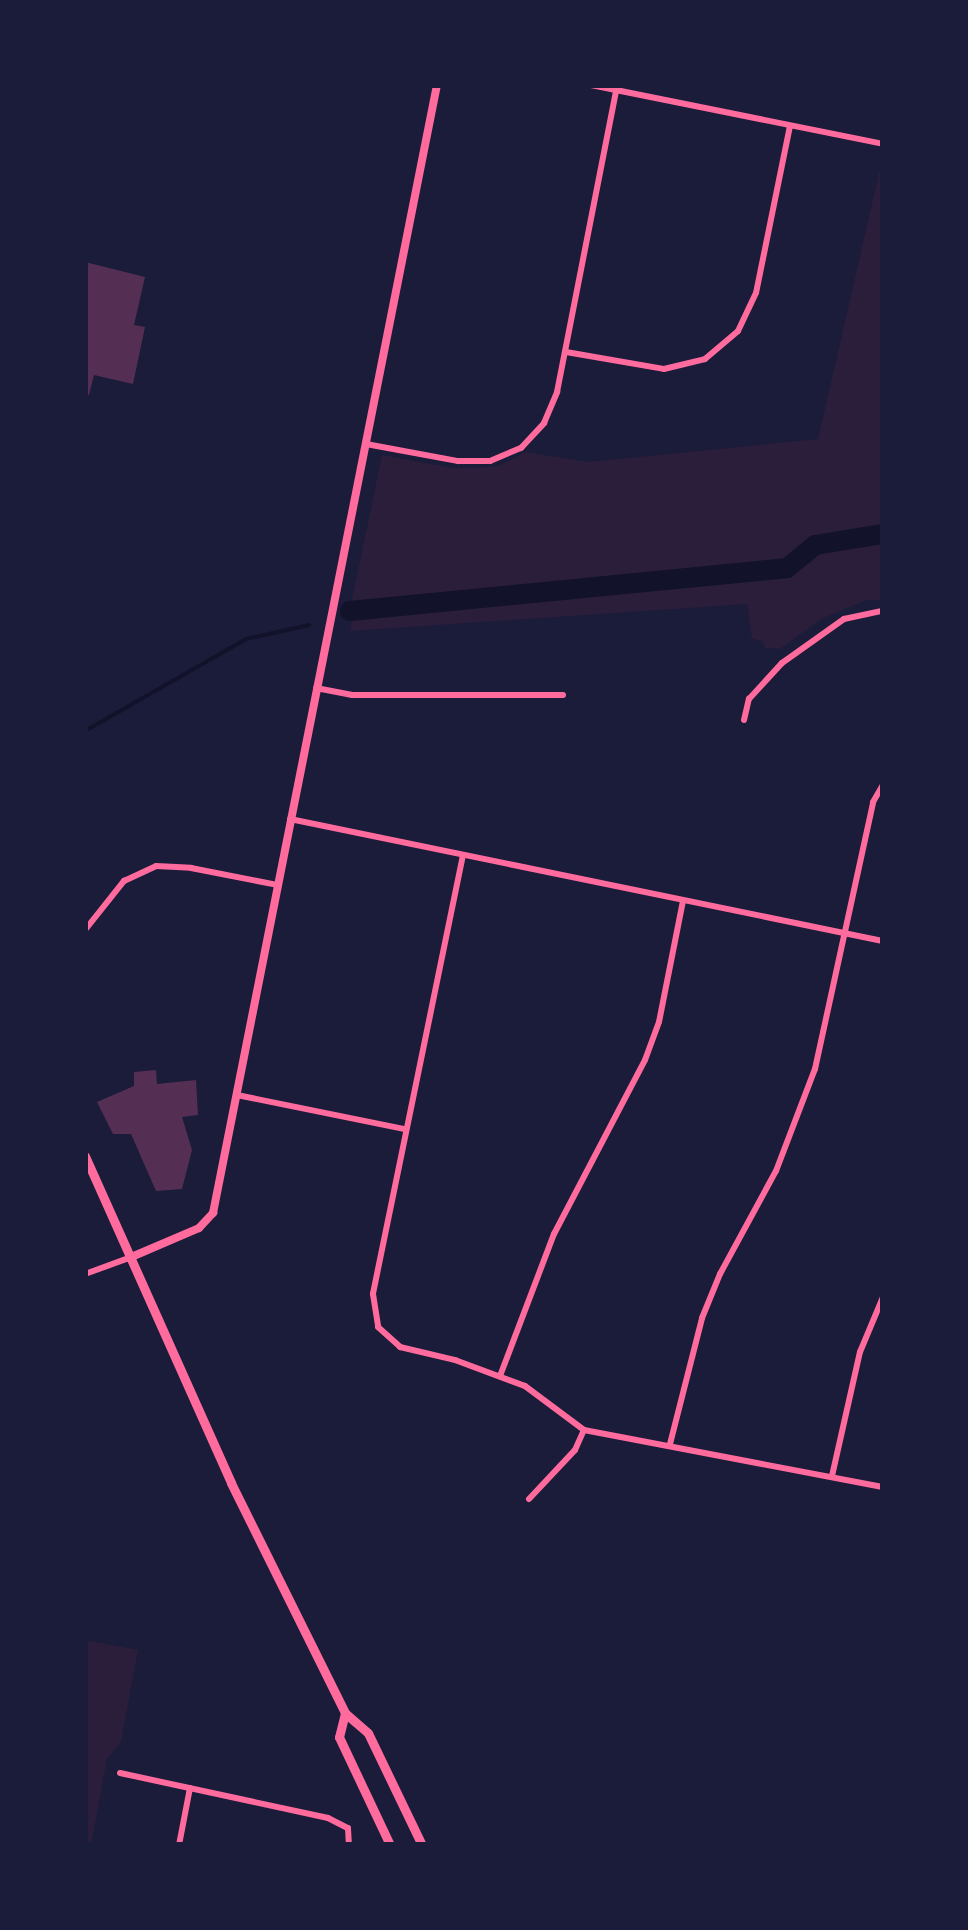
<!DOCTYPE html>
<html>
<head>
<meta charset="utf-8">
<style>
  body { margin:0 }
  #map { position:relative; width:968px; height:1930px; overflow:hidden; background:#1b1b3a; font-family:"Zilla Slab",serif }
  div>[style] { position:absolute }
  .green>* { inset:0; background:#2a1e3b }
  .stream>* { height:4px; margin:-2px; padding:0 2px; transform-origin:2px; border-radius:2px; background:#12122b }
  .river>* { height:20px; margin:-10px; padding:0 10px; transform-origin:10px; border-radius:10px; background:#12122b }
  .building>* { inset:0; background:#542f53 }
  .minor>* { height:6px; margin:-3px; padding:0 3px; transform-origin:3px; border-radius:3px; background:#ff6b9d }
  .tertiary>* { height:8px; margin:-4px; padding:0 4px; transform-origin:4px; border-radius:4px; background:#ff6b9d }
  .secondary>* { height:9px; margin:-4.5px; padding:0 4.5px; transform-origin:4.5px; border-radius:4.5px; background:#ff6b9d }
  span { translate:-50% -50%; white-space:nowrap; text-align:center; line-height:1.15; -webkit-text-stroke:9px #1b1b3a; paint-order:stroke }
  .frame { position:absolute; inset:0; border:88px solid #1b1b3a; pointer-events:none }
</style>
</head>
<body>
<div id="map">
  <div class="green">
    <i style="clip-path:polygon(883px 156px,883px 600px,867px 600px,821px 619px,780px 649px,765px 648px,762px 641px,752px 639px,747px 604px,350px 631px,353px 615px,349px 614px,382px 455px,453px 468px,478px 468px,498px 466px,526px 452px,588px 462px,818px 439px)"></i>
    <i style="clip-path:polygon(85px 1640px,138px 1650px,121px 1742px,107px 1759px,91px 1845px,85px 1845px)"></i>
  </div>
  <div class="stream">
    <i style="left:85px;top:731px;width:185px;rotate:-29.7deg"></i>
    <i style="left:246px;top:639px;width:65px;rotate:-12.5deg"></i>
  </div>
  <div class="river">
    <i style="left:350px;top:611px;width:439px;rotate:-5.6deg"></i>
    <i style="left:787px;top:568px;width:36px;rotate:-39deg"></i>
    <i style="left:815px;top:545px;width:69px;rotate:-9.2deg"></i>
  </div>
  <div class="building">
    <i style="clip-path:polygon(85px 262px,145px 277px,134px 325px,145px 327px,133px 384px,94px 375px,89px 395px,85px 394px)"></i>
    <i style="clip-path:polygon(156px 1070px,157px 1084px,196px 1080px,198px 1115px,182px 1117px,192px 1150px,182px 1189px,156px 1191px,131px 1134px,113px 1134px,97px 1102px,134px 1086px,134px 1072px)"></i>
  </div>
  <div class="minor">
    <i style="left:591px;top:85px;width:298px;rotate:11.4deg"></i>
    <i style="left:566px;top:352px;width:99px;rotate:9.8deg"></i>
    <i style="left:664px;top:369px;width:42px;rotate:-13.7deg"></i>
    <i style="left:705px;top:359px;width:43px;rotate:-40.3deg"></i>
    <i style="left:738px;top:331px;width:42px;rotate:-64.7deg"></i>
    <i style="left:756px;top:293px;width:170px;rotate:-78.5deg"></i>
    <i style="left:366px;top:444px;width:94px;rotate:10.5deg"></i>
    <i style="left:458px;top:461px;width:32px"></i>
    <i style="left:490px;top:461px;width:34px;rotate:-23deg"></i>
    <i style="left:521px;top:448px;width:34px;rotate:-47deg"></i>
    <i style="left:544px;top:423px;width:34px;rotate:-67deg"></i>
    <i style="left:557px;top:392px;width:313px;rotate:-78.9deg"></i>
    <i style="left:316px;top:688px;width:37px;rotate:11deg"></i>
    <i style="left:352px;top:695px;width:211px"></i>
    <i style="left:744px;top:720px;width:22px;rotate:-77deg"></i>
    <i style="left:749px;top:699px;width:49px;rotate:-47.5deg"></i>
    <i style="left:782px;top:663px;width:76px;rotate:-35.4deg"></i>
    <i style="left:844px;top:619px;width:40px;rotate:-12deg"></i>
    <i style="left:290px;top:819px;width:605px;rotate:11.63deg"></i>
    <i style="left:463px;top:855px;width:448px;rotate:101.6deg"></i>
    <i style="left:373px;top:1294px;width:33px;rotate:81deg"></i>
    <i style="left:378px;top:1327px;width:30px;rotate:42deg"></i>
    <i style="left:400px;top:1347px;width:57px;rotate:13.3deg"></i>
    <i style="left:455px;top:1360px;width:75px;rotate:20.4deg"></i>
    <i style="left:525px;top:1386px;width:74px;rotate:36.7deg"></i>
    <i style="left:584px;top:1430px;width:304px;rotate:10.8deg"></i>
    <i style="left:85px;top:930px;width:63px;rotate:-51.5deg"></i>
    <i style="left:124px;top:881px;width:35px;rotate:-25deg"></i>
    <i style="left:156px;top:866px;width:35px;rotate:3deg"></i>
    <i style="left:191px;top:868px;width:89px;rotate:11.1deg"></i>
    <i style="left:237px;top:1095px;width:170px;rotate:11.5deg"></i>
    <i style="left:85px;top:1274px;width:47px;rotate:-20deg"></i>
    <i style="left:500px;top:1376px;width:152px;rotate:-69.2deg"></i>
    <i style="left:554px;top:1234px;width:196px;rotate:-62.4deg"></i>
    <i style="left:645px;top:1060px;width:40px;rotate:-69.8deg"></i>
    <i style="left:659px;top:1022px;width:123px;rotate:-78.8deg"></i>
    <i style="left:670px;top:1444px;width:130px;rotate:-75.7deg"></i>
    <i style="left:702px;top:1318px;width:48px;rotate:-67.8deg"></i>
    <i style="left:720px;top:1274px;width:117px;rotate:-61.5deg"></i>
    <i style="left:776px;top:1171px;width:109px;rotate:-69.1deg"></i>
    <i style="left:815px;top:1069px;width:273px;rotate:-77.7deg"></i>
    <i style="left:873px;top:802px;width:20px;rotate:-60deg"></i>
    <i style="left:832px;top:1476px;width:127px;rotate:-77.3deg"></i>
    <i style="left:860px;top:1352px;width:60px;rotate:-67.3deg"></i>
    <i style="left:529px;top:1499px;width:67px;rotate:-46.8deg"></i>
    <i style="left:575px;top:1450px;width:22px;rotate:-66deg"></i>
    <i style="left:120px;top:1773px;width:213px;rotate:12.2deg"></i>
    <i style="left:328px;top:1818px;width:22px;rotate:27deg"></i>
    <i style="left:348px;top:1828px;width:17px;rotate:87deg"></i>
    <i style="left:179px;top:1845px;width:58px;rotate:-79.1deg"></i>
  </div>
  <div class="tertiary">
    <i style="left:129px;top:1258px;width:76px;rotate:-23.2deg"></i>
    <i style="left:199px;top:1228px;width:21px;rotate:-47deg"></i>
    <i style="left:213px;top:1213px;width:1150px;rotate:-78.77deg"></i>
  </div>
  <div class="secondary">
    <i style="left:85px;top:1156px;width:358px;rotate:65.9deg"></i>
    <i style="left:231px;top:1483px;width:257px;rotate:63.6deg"></i>
    <i style="left:345px;top:1713px;width:30px;rotate:41deg"></i>
    <i style="left:368px;top:1733px;width:124px;rotate:64.3deg"></i>
    <i style="left:345px;top:1713px;width:25px;rotate:104deg"></i>
    <i style="left:339px;top:1737px;width:119px;rotate:64.7deg"></i>
  </div>
  <div class="frame"></div>
</div>
</body>
</html>
